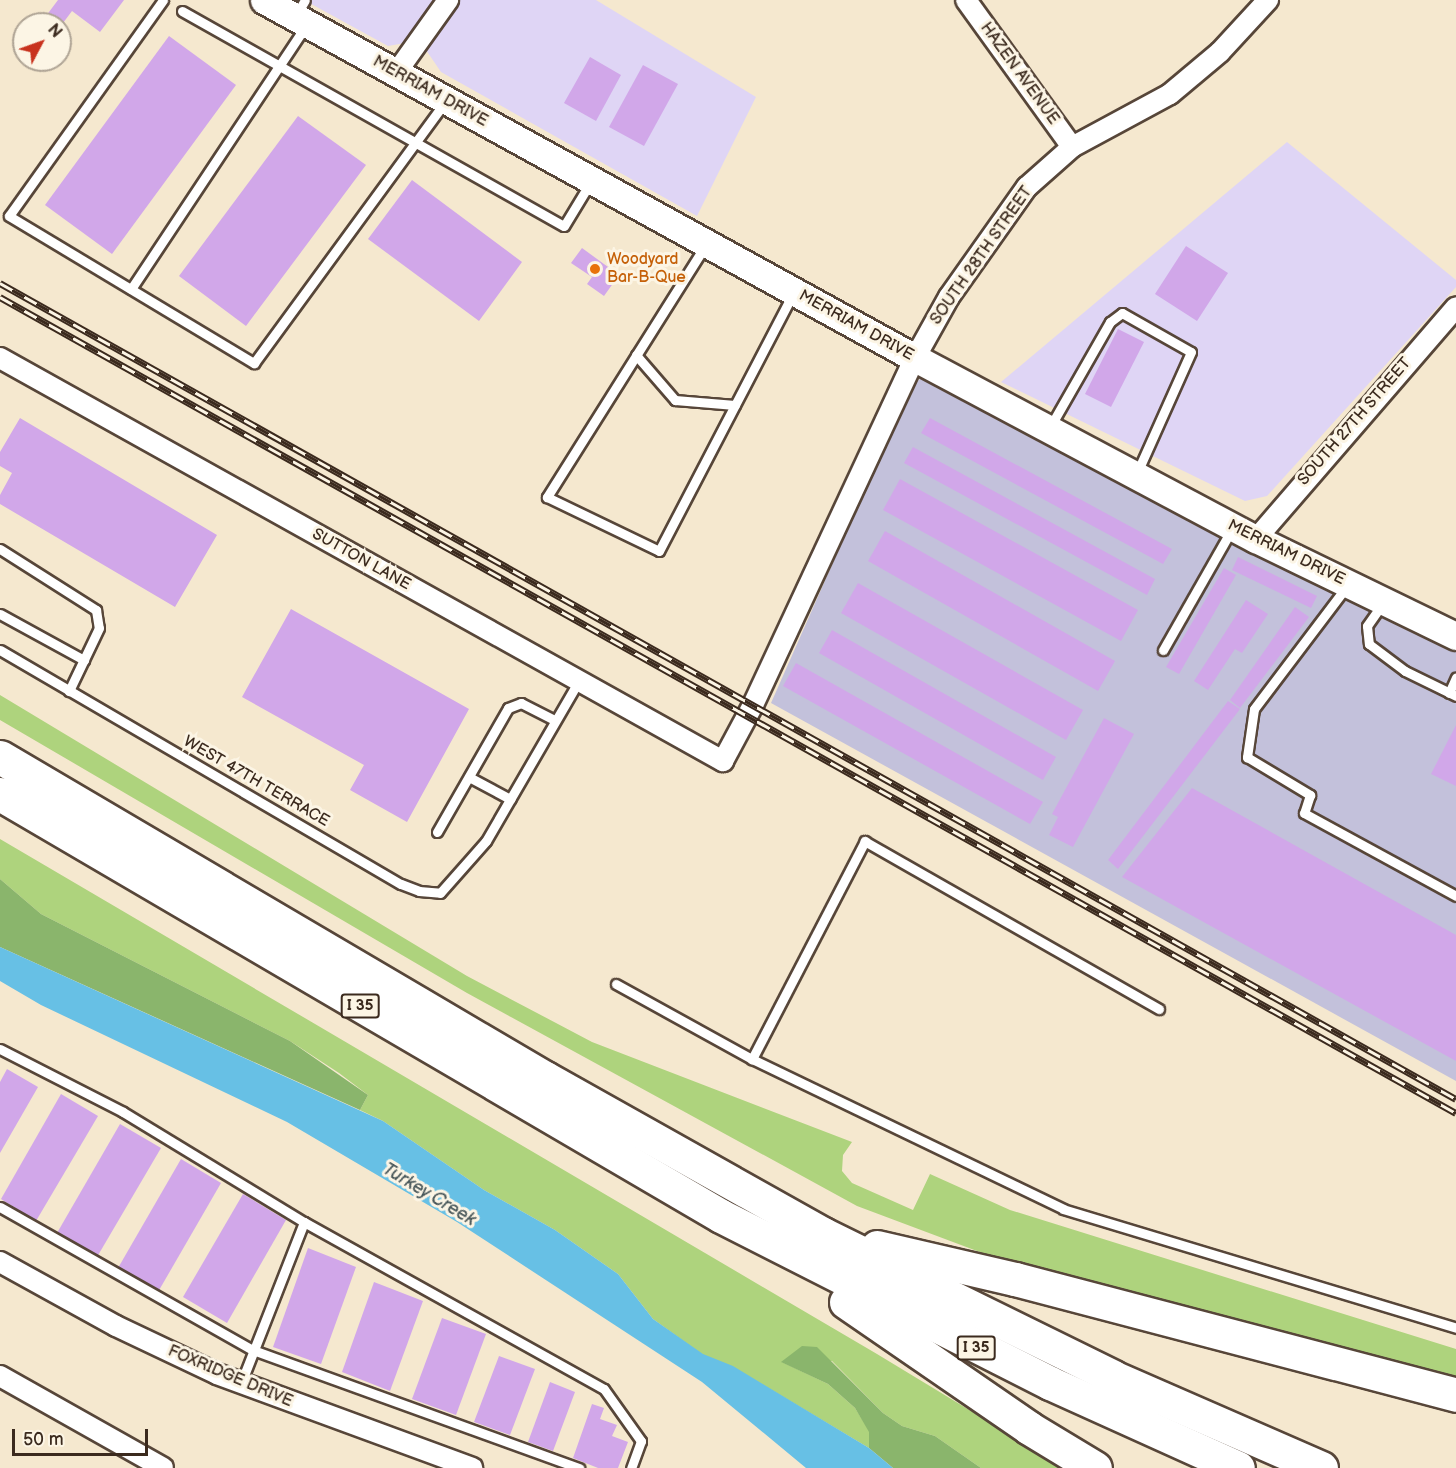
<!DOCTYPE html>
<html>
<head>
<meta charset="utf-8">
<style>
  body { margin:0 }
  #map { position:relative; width:1456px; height:1468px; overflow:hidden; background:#f5e8cf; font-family:"Balsamiq Sans",sans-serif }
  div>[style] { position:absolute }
  .built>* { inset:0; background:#dfd5f5 }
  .industrial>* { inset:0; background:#c3c1db }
  .green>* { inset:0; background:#aed37d }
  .forest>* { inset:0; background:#8ab56c }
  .water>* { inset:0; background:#67c0e5 }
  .building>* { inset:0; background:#d1a7e9 }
  .roads { filter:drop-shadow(2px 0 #574639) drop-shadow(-2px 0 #574639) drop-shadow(0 2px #574639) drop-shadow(0 -2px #574639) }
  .service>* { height:9px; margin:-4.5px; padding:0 4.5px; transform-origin:4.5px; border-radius:4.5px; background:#fff }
  .minor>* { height:20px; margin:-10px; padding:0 10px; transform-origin:10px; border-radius:10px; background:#fff }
  .secondary>* { height:27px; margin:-13.5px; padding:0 13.5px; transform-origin:13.5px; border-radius:13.5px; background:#fff }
  .motorway>* { height:33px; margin:-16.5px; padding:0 16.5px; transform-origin:16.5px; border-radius:16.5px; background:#fff }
  .rail>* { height:7px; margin-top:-3.5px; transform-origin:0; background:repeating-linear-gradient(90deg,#fcf5e5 0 14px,#3b2a1e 0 28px); box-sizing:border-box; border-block:2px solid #3b2a1e }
  .dots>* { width:16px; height:16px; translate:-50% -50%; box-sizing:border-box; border:3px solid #fcf5e5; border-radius:50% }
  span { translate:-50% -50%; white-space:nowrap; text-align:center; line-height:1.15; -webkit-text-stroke:6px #fcf5e5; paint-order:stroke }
  .shield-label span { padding:2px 4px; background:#fcf5e5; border:2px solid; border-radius:4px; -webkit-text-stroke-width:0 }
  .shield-label { font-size:15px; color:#3b2a1e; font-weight:700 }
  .street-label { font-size:16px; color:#3b2a1e }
  .food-label { font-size:16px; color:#c56008 }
  .left { translate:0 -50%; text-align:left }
  .water-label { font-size:18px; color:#48575a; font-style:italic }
  .north { position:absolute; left:12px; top:12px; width:60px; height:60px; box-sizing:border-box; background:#fcf5e5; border:2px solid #afa495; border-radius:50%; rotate:49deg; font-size:16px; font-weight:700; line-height:24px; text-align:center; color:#3b2a1e }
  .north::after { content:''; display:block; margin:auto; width:21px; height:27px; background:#c8321e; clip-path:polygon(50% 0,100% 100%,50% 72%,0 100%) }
  .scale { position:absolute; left:12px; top:1429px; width:136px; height:27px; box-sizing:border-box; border:3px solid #3b2a1e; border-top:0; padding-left:8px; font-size:18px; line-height:21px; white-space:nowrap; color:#3b2a1e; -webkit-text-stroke:4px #fcf5e5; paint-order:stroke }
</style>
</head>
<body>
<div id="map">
  <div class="built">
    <i style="clip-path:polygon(304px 0,438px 0,405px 43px,388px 46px)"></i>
    <i style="clip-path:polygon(457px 0,596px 0,756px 97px,697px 216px,441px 72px,426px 50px)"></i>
    <i style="clip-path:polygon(1287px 142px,1456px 280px,1456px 287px,1267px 496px,1245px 501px,1001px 382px)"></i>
  </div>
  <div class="industrial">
    <i style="clip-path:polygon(922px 377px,933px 378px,1456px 641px,1456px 1081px,771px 703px,910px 388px)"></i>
  </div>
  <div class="green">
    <i style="clip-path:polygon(0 695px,467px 976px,592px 1042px,852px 1142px,843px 1155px,842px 1171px,852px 1183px,913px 1210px,930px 1174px,1010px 1210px,1456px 1349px,1456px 1381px,1001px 1260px,857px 1206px,467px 993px,0 720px)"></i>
    <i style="clip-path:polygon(0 839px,877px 1354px,1065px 1468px,981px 1468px,935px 1436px,902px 1426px,883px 1413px,832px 1361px,782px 1362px,828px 1384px,855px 1408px,870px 1432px,869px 1448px,733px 1367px,703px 1355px,653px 1319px,618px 1274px,555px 1230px,484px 1190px,383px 1121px,360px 1110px,368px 1095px,339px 1073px,290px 1041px,41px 914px,0 879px)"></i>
  </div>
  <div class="forest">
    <i style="clip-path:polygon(0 879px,41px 914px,290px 1041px,368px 1095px,360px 1110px,0 947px)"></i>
    <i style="clip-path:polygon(802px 1346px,817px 1347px,883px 1413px,902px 1426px,935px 1436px,981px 1468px,893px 1468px,869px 1448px,869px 1432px,855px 1408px,828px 1384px,781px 1362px)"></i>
  </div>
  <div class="water">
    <i style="clip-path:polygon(0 947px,383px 1121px,484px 1190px,555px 1230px,618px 1274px,653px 1319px,703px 1354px,733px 1366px,869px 1448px,893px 1468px,806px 1468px,702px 1382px,457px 1222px,287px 1122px,41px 1005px,0 981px)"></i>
  </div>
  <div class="building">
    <i style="clip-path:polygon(58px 0,124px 0,100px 32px,72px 11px,60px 27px,34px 24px,40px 17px,43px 20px)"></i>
    <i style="clip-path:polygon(169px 36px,236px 85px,112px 254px,45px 205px)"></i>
    <i style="clip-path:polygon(590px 57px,621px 75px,596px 121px,564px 103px)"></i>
    <i style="clip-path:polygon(643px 65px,678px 84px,644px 146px,609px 127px)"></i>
    <i style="clip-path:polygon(298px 116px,366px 165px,246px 326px,179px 276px)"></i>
    <i style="clip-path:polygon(412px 180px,522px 262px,479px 321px,368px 239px)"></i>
    <i style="clip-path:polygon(1186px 246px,1228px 273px,1197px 321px,1155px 294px)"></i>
    <i style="clip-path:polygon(582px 248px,619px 275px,604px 296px,587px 284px,592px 277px,571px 263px)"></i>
    <i style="clip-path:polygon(1118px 329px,1144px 342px,1111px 407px,1085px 394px)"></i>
    <i style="clip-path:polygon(20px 418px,217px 535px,175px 607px,0 504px,0 495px,12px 473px,0 466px,0 452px)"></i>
    <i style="clip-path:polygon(930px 418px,1172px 549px,1163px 564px,921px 433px)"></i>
    <i style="clip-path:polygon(913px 447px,1155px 579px,1147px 595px,904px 463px)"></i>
    <i style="clip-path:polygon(900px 479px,1138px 610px,1121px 641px,883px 510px)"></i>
    <i style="clip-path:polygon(885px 531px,1115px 661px,1098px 691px,868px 561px)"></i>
    <i style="clip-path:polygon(1238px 557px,1317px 596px,1311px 608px,1232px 570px)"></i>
    <i style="clip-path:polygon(1224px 568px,1236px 575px,1179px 674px,1166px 667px)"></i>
    <i style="clip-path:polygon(858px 583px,1083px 710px,1066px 740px,841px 613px)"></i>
    <i style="clip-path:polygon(1246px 600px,1268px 614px,1242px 653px,1235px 649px,1208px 690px,1194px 681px)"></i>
    <i style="clip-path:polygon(1295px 607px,1309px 617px,1240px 708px,1230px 700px)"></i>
    <i style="clip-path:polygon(291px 609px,469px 709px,407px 822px,350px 790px,364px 765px,242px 697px)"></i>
    <i style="clip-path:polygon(832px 630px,1056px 757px,1043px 780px,819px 653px)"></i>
    <i style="clip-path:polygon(796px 663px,1043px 802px,1030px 824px,783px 686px)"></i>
    <i style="clip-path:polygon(1228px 701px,1240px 709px,1118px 869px,1108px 860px)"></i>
    <i style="clip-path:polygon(1104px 718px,1134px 734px,1073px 847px,1049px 835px,1058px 817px,1052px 814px)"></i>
    <i style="clip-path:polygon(1456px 725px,1456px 786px,1431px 774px)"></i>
    <i style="clip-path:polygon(1192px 788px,1456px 935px,1456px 1061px,1122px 877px)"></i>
    <i style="clip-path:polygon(7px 1069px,38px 1087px,0 1153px,0 1082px)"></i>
    <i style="clip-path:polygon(61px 1094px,98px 1116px,36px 1221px,1px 1199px)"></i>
    <i style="clip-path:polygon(120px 1124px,161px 1148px,97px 1257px,57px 1233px)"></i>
    <i style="clip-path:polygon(181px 1159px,221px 1183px,158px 1292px,118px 1268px)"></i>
    <i style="clip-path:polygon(243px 1194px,286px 1220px,227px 1323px,183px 1297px)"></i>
    <i style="clip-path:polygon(308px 1248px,356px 1267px,321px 1364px,273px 1347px)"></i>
    <i style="clip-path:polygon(374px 1282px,423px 1301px,390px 1391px,342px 1372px)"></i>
    <i style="clip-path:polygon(442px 1318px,486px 1334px,456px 1415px,412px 1399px)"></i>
    <i style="clip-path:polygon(499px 1356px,535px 1369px,510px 1435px,474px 1422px)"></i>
    <i style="clip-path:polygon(550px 1382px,575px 1392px,553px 1451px,528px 1442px)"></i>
    <i style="clip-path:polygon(592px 1404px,604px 1408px,600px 1419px,617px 1425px,612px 1436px,628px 1442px,618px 1468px,598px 1468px,573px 1458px)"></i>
  </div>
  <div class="roads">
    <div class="service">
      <i style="left:163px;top:0;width:265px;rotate:125.5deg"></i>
      <i style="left:9px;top:216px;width:286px;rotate:31deg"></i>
      <i style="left:254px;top:363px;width:323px;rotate:-53.8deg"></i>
      <i style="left:182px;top:11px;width:438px;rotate:29.4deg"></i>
      <i style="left:564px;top:226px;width:50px;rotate:-58.8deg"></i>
      <i style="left:296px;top:15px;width:17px;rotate:-59deg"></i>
      <i style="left:705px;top:246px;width:297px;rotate:122.2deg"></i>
      <i style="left:547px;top:497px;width:124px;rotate:25.7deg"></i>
      <i style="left:659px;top:551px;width:292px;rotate:-62.5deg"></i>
      <i style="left:131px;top:289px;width:316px;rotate:-56.4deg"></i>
      <i style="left:636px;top:355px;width:60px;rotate:49.1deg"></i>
      <i style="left:675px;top:400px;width:60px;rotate:4.8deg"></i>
      <i style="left:1050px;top:427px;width:121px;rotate:-60.3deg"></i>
      <i style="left:1110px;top:322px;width:15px;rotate:-37deg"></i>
      <i style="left:1122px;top:313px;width:79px;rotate:29.5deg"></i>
      <i style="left:1191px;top:352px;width:133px;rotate:114.1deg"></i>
      <i style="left:0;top:549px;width:114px;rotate:32.4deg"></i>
      <i style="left:96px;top:610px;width:18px;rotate:81deg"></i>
      <i style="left:99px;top:628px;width:70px;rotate:115.5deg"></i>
      <i style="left:1347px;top:586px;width:154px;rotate:127.1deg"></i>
      <i style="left:1254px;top:709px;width:49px;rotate:98.3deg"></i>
      <i style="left:1247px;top:757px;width:74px;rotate:31.1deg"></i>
      <i style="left:1310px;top:795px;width:19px;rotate:108deg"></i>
      <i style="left:1304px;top:813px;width:173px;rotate:28.6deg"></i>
      <i style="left:1383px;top:603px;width:28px;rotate:125deg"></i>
      <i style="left:1367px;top:626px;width:18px;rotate:84deg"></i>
      <i style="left:1369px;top:644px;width:45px;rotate:36.9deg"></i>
      <i style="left:1405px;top:671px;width:57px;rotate:26.1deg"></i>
      <i style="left:0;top:614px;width:96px;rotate:28.7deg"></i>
      <i style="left:0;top:650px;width:464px;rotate:30.3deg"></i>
      <i style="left:401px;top:884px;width:19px;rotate:21deg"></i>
      <i style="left:419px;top:891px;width:21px;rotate:5deg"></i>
      <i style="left:440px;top:893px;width:69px;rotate:-48.5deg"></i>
      <i style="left:486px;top:841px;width:184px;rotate:-59.9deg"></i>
      <i style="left:1163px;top:650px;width:139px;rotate:-60.3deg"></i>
      <i style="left:1449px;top:693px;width:17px;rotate:-66deg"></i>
      <i style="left:469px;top:777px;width:47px;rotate:28.2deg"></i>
      <i style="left:437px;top:832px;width:143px;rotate:-60.2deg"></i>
      <i style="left:508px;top:708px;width:14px;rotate:-21deg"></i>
      <i style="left:521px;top:703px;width:37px;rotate:27deg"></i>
      <i style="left:616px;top:984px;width:155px;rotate:28.9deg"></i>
      <i style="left:1159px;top:1009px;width:339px;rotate:-150.3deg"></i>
      <i style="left:865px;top:841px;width:246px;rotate:117.4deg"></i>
      <i style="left:752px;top:1059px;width:345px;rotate:25.7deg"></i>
      <i style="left:1063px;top:1209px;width:411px;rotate:16.8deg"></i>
      <i style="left:0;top:1049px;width:138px;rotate:27.1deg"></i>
      <i style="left:123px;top:1112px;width:212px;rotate:31.3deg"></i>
      <i style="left:0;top:1207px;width:291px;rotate:29.5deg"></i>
      <i style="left:253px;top:1350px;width:347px;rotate:19.9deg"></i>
      <i style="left:241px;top:1383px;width:173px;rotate:-68.6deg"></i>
      <i style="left:304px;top:1222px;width:343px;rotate:29.1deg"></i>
      <i style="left:604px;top:1389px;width:64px;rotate:54.6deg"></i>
      <i style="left:641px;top:1441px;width:29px;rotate:110deg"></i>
    </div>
    <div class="minor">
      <i style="left:966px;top:0;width:181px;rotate:54.2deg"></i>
      <i style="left:396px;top:73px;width:90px;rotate:-54.5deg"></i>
      <i style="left:0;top:358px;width:828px;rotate:29.14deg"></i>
      <i style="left:723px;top:761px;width:64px;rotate:-61.8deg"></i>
      <i style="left:753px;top:705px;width:383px;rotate:-65deg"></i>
      <i style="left:915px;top:358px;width:70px;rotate:-60.9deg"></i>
      <i style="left:949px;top:297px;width:135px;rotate:-54.7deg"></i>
      <i style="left:1027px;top:187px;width:60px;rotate:-41.6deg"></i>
      <i style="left:1072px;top:147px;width:111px;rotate:-28.4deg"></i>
      <i style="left:1170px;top:94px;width:65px;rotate:-40deg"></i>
      <i style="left:1220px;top:52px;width:71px;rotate:-47.3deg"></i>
      <i style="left:1256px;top:539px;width:306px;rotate:-49.2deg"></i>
      <i style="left:0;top:1262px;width:132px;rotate:28.9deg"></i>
      <i style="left:116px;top:1326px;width:112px;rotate:25.4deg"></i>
      <i style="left:217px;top:1374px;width:272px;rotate:20.2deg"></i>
      <i style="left:0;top:1376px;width:187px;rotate:29.4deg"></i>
    </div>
    <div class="secondary">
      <i style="left:264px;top:0;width:743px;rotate:28.81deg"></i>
      <i style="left:915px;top:358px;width:386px;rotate:28deg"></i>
      <i style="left:1256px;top:539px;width:222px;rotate:25.9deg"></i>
    </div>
    <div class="motorway">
      <i style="left:0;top:757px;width:633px;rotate:30.5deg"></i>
      <i style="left:545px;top:1078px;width:319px;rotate:29.3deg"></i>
      <i style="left:823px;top:1234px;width:323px;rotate:26.2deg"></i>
      <i style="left:1113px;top:1377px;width:227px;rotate:23.6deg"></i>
      <i style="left:0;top:794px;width:835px;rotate:30.34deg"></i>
      <i style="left:721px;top:1216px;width:369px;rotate:26.9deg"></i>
      <i style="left:1050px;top:1383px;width:206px;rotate:24.3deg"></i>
      <i style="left:877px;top:1247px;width:142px;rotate:13.1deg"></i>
      <i style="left:1015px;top:1279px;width:456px;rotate:14.7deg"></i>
      <i style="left:846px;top:1302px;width:222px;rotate:34.5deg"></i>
      <i style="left:1029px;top:1428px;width:77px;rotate:31.2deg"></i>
    </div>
  </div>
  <div class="rail">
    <i style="left:0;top:283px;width:1669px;rotate:29.27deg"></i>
    <i style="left:0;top:297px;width:1669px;rotate:29.27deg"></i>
  </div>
  <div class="dots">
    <i style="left:595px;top:269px;background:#e8710a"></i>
  </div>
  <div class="shield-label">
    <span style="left:360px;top:1006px">I 35</span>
    <span style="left:976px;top:1348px">I 35</span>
  </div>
  <div class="street-label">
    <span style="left:1019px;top:74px;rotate:54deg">HAZEN AVENUE</span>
    <span style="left:430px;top:92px;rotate:29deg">MERRIAM DRIVE</span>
    <span style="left:982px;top:256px;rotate:-55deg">SOUTH 28TH STREET</span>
    <span style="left:856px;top:326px;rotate:29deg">MERRIAM DRIVE</span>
    <span style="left:1355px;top:422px;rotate:-49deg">SOUTH 27TH STREET</span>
    <span style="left:1286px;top:553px;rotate:26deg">MERRIAM DRIVE</span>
    <span style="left:361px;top:560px;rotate:29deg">SUTTON LANE</span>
    <span style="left:256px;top:782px;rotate:30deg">WEST 47TH TERRACE</span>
    <span style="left:230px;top:1377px;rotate:23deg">FOXRIDGE DRIVE</span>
  </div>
  <div class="food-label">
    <span class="left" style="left:607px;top:269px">Woodyard<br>Bar-B-Que</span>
  </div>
  <div class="water-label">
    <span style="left:429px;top:1195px;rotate:31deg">Turkey Creek</span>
  </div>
  <div class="north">N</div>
  <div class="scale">50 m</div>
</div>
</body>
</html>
